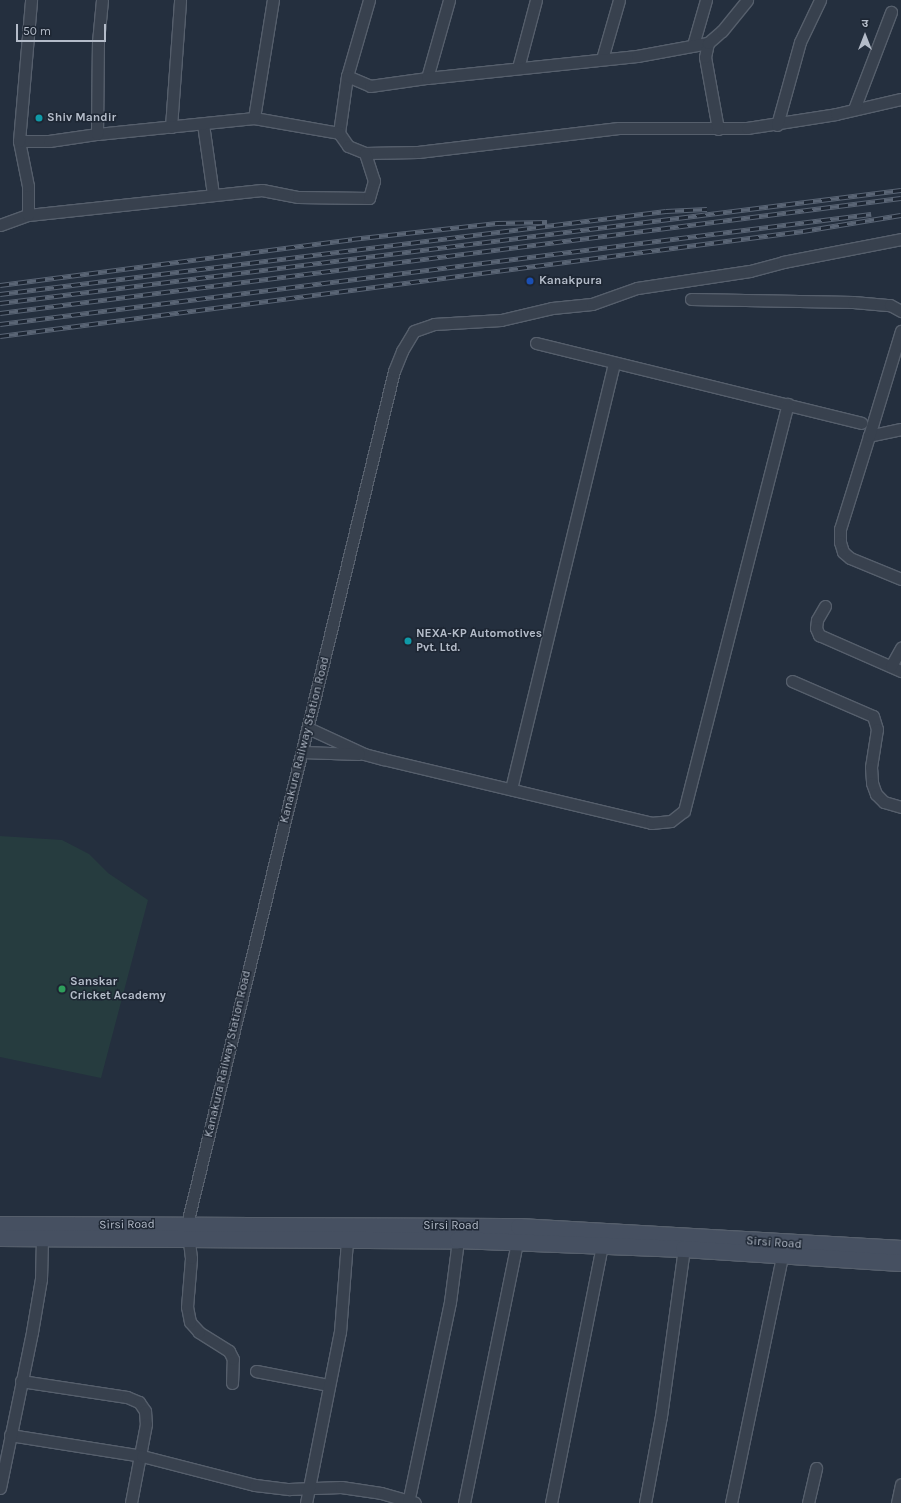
<!DOCTYPE html>
<html>
<head>
<meta charset="utf-8">
<style>
  body { margin:0 }
  #map { position:relative; width:901px; height:1503px; overflow:hidden; background:#242f3e; font-family:Karla,"Noto Sans Devanagari",sans-serif }
  div>[style] { position:absolute }
  .green>* { inset:0; background:#263c3f }
  .roads { filter:drop-shadow(1px 0 #565f6c) drop-shadow(-1px 0 #565f6c) drop-shadow(0 1px #565f6c) drop-shadow(0 -1px #565f6c) }
  .minor>* { height:11px; margin:-5.5px; padding:0 5.5px; transform-origin:5.5px; border-radius:5.5px; background:#38414e }
  .secondary>* { height:16px; margin:-8px; padding:0 8px; transform-origin:8px; border-radius:8px; background:#465061 }
  .rail>* { height:4.5px; margin-top:-2.25px; transform-origin:0; background:repeating-linear-gradient(90deg,#1d2633 0 9px,#5a6575 0 18px); box-sizing:border-box; border-block:1px solid #5a6575 }
  .dots>* { width:11px; height:11px; translate:-50% -50%; box-sizing:border-box; border:2px solid #1d2633; border-radius:50% }
  span { translate:-50% -50%; white-space:nowrap; text-align:center; line-height:1.15; -webkit-text-stroke:3px #1d2633; paint-order:stroke }
  .poi-label { font-size:12px; color:#b4bcc9; font-weight:700 }
  .left { translate:0 -50%; text-align:left }
  .street-label { font-size:12px; color:#b4bcc9 }
  .north { position:absolute; left:845px; top:16px; width:40px; height:40px; -webkit-text-stroke:3px #1d2633; paint-order:stroke; rotate:0deg; font-size:11px; font-weight:700; line-height:16px; text-align:center; color:#b4bcc9 }
  .north::after { content:''; display:block; margin:auto; width:14px; height:18px; background:#b4bcc9; clip-path:polygon(50% 0,100% 100%,50% 72%,0 100%) }
  .scale { position:absolute; left:16px; top:24px; width:90px; height:18px; box-sizing:border-box; border:2px solid #b4bcc9; border-top:0; padding-left:5px; font-size:12px; line-height:14px; white-space:nowrap; color:#b4bcc9; -webkit-text-stroke:3px #1d2633; paint-order:stroke }
</style>
</head>
<body>
<div id="map">
  <div class="green">
    <i style="clip-path:polygon(0 836px,62px 840px,89px 854px,108px 873px,148px 900px,101px 1078px,0 1057px)"></i>
  </div>
  <div class="roads">
    <div class="minor">
      <i style="left:369px;top:0;width:79px;rotate:106.1deg"></i>
      <i style="left:347px;top:76px;width:58px;rotate:98deg"></i>
      <i style="left:339px;top:133px;width:16px;rotate:55deg"></i>
      <i style="left:348px;top:146px;width:18px;rotate:22deg"></i>
      <i style="left:365px;top:153px;width:53px;rotate:-1.1deg"></i>
      <i style="left:418px;top:152px;width:202px;rotate:-6.8deg"></i>
      <i style="left:619px;top:128px;width:128px"></i>
      <i style="left:747px;top:128px;width:90px;rotate:-8.9deg"></i>
      <i style="left:836px;top:114px;width:67px;rotate:-13deg"></i>
      <i style="left:693px;top:45px;width:47px;rotate:-73.9deg"></i>
      <i style="left:602px;top:59px;width:61px;rotate:-73.9deg"></i>
      <i style="left:518px;top:68px;width:70px;rotate:-75.2deg"></i>
      <i style="left:347px;top:76px;width:25px;rotate:23deg"></i>
      <i style="left:370px;top:86px;width:58px;rotate:-8deg"></i>
      <i style="left:427px;top:78px;width:81px;rotate:-74.2deg"></i>
      <i style="left:427px;top:78px;width:211px;rotate:-6deg"></i>
      <i style="left:637px;top:56px;width:72px;rotate:-10.4deg"></i>
      <i style="left:854px;top:109px;width:104px;rotate:-69.1deg"></i>
      <i style="left:254px;top:118px;width:86px;rotate:10deg"></i>
      <i style="left:203px;top:124px;width:71px;rotate:81.9deg"></i>
      <i style="left:777px;top:125px;width:86px;rotate:-74.5deg"></i>
      <i style="left:800px;top:42px;width:47px;rotate:-64.5deg"></i>
      <i style="left:171px;top:127px;width:127px;rotate:-85.9deg"></i>
      <i style="left:718px;top:129px;width:73px;rotate:-100.2deg"></i>
      <i style="left:705px;top:57px;width:14px;rotate:-78deg"></i>
      <i style="left:708px;top:43px;width:18px;rotate:-41deg"></i>
      <i style="left:722px;top:31px;width:40px;rotate:-51deg"></i>
      <i style="left:97px;top:134px;width:158px;rotate:-5.8deg"></i>
      <i style="left:254px;top:118px;width:120px;rotate:-80.9deg"></i>
      <i style="left:19px;top:141px;width:30px"></i>
      <i style="left:49px;top:141px;width:49px;rotate:-8.3deg"></i>
      <i style="left:97px;top:134px;width:92px;rotate:-89.4deg"></i>
      <i style="left:98px;top:42px;width:42px;rotate:-84.6deg"></i>
      <i style="left:28px;top:215px;width:235px;rotate:-6.1deg"></i>
      <i style="left:262px;top:190px;width:37px;rotate:11deg"></i>
      <i style="left:298px;top:197px;width:71px;rotate:0.8deg"></i>
      <i style="left:369px;top:198px;width:18px;rotate:-74deg"></i>
      <i style="left:374px;top:181px;width:29px;rotate:-108deg"></i>
      <i style="left:0;top:225px;width:30px;rotate:-20deg"></i>
      <i style="left:28px;top:215px;width:29px;rotate:-90deg"></i>
      <i style="left:28px;top:186px;width:46px;rotate:-101.3deg"></i>
      <i style="left:19px;top:141px;width:142px;rotate:-85.1deg"></i>
      <i style="left:691px;top:299px;width:162px;rotate:1.1deg"></i>
      <i style="left:853px;top:302px;width:37px;rotate:5deg"></i>
      <i style="left:890px;top:305px;width:13px;rotate:29deg"></i>
      <i style="left:536px;top:343px;width:335px;rotate:13.8deg"></i>
      <i style="left:901px;top:429px;width:33px;rotate:168deg"></i>
      <i style="left:869px;top:436px;width:97px;rotate:107.3deg"></i>
      <i style="left:840px;top:529px;width:13px;rotate:90deg"></i>
      <i style="left:840px;top:542px;width:10px;rotate:73deg"></i>
      <i style="left:843px;top:552px;width:9px;rotate:41deg"></i>
      <i style="left:850px;top:558px;width:55px;rotate:22.4deg"></i>
      <i style="left:869px;top:436px;width:110px;rotate:-73.1deg"></i>
      <i style="left:825px;top:606px;width:16px;rotate:120deg"></i>
      <i style="left:817px;top:620px;width:8px;rotate:97deg"></i>
      <i style="left:816px;top:628px;width:8px;rotate:67deg"></i>
      <i style="left:819px;top:635px;width:90px;rotate:23.7deg"></i>
      <i style="left:891px;top:666px;width:21px;rotate:-61deg"></i>
      <i style="left:792px;top:681px;width:88px;rotate:23.4deg"></i>
      <i style="left:873px;top:716px;width:14px;rotate:73deg"></i>
      <i style="left:877px;top:729px;width:38px;rotate:99deg"></i>
      <i style="left:871px;top:767px;width:16px;rotate:86deg"></i>
      <i style="left:872px;top:783px;width:12px;rotate:70deg"></i>
      <i style="left:876px;top:794px;width:11px;rotate:45deg"></i>
      <i style="left:884px;top:802px;width:18px;rotate:16deg"></i>
      <i style="left:308px;top:728px;width:62px;rotate:24.9deg"></i>
      <i style="left:364px;top:754px;width:20px;rotate:15deg"></i>
      <i style="left:383px;top:759px;width:276px;rotate:13.4deg"></i>
      <i style="left:651px;top:823px;width:20px;rotate:-6deg"></i>
      <i style="left:671px;top:821px;width:16px;rotate:-38deg"></i>
      <i style="left:684px;top:811px;width:420px;rotate:-75.7deg"></i>
      <i style="left:302px;top:752px;width:57px;rotate:2deg"></i>
      <i style="left:511px;top:789px;width:438px;rotate:-76.4deg"></i>
      <i style="left:256px;top:1371px;width:73px;rotate:11deg"></i>
      <i style="left:21px;top:1381px;width:107px;rotate:8.6deg"></i>
      <i style="left:127px;top:1397px;width:13px;rotate:23deg"></i>
      <i style="left:139px;top:1402px;width:11px;rotate:56deg"></i>
      <i style="left:145px;top:1411px;width:13px;rotate:86deg"></i>
      <i style="left:146px;top:1424px;width:80px;rotate:100.8deg"></i>
      <i style="left:232px;top:1383px;width:24px;rotate:-88deg"></i>
      <i style="left:233px;top:1359px;width:9px;rotate:-117deg"></i>
      <i style="left:229px;top:1351px;width:36px;rotate:-148deg"></i>
      <i style="left:199px;top:1332px;width:13px;rotate:-132deg"></i>
      <i style="left:190px;top:1322px;width:15px;rotate:-101deg"></i>
      <i style="left:187px;top:1307px;width:49px;rotate:-85.3deg"></i>
      <i style="left:191px;top:1258px;width:34px;rotate:-97deg"></i>
      <i style="left:187px;top:1224px;width:878px;rotate:-76.36deg"></i>
      <i style="left:394px;top:371px;width:22px;rotate:-68deg"></i>
      <i style="left:402px;top:351px;width:23px;rotate:-59deg"></i>
      <i style="left:414px;top:331px;width:21px;rotate:-19deg"></i>
      <i style="left:434px;top:324px;width:67px;rotate:-3.4deg"></i>
      <i style="left:501px;top:320px;width:52px;rotate:-13.2deg"></i>
      <i style="left:552px;top:308px;width:40px;rotate:-5.7deg"></i>
      <i style="left:592px;top:304px;width:48px;rotate:-19.6deg"></i>
      <i style="left:637px;top:288px;width:114px;rotate:-8.6deg"></i>
      <i style="left:750px;top:271px;width:34px;rotate:-15deg"></i>
      <i style="left:783px;top:262px;width:120px;rotate:-11deg"></i>
      <i style="left:10px;top:1435px;width:134px;rotate:9deg"></i>
      <i style="left:142px;top:1456px;width:117px;rotate:14.4deg"></i>
      <i style="left:255px;top:1485px;width:34px;rotate:7deg"></i>
      <i style="left:289px;top:1489px;width:52px;rotate:-2.2deg"></i>
      <i style="left:341px;top:1487px;width:40px;rotate:8.5deg"></i>
      <i style="left:381px;top:1493px;width:35px;rotate:16deg"></i>
      <i style="left:0;top:1488px;width:159px;rotate:-78.4deg"></i>
      <i style="left:32px;top:1332px;width:54px;rotate:-80.4deg"></i>
      <i style="left:41px;top:1279px;width:40px;rotate:-88.6deg"></i>
      <i style="left:306px;top:1503px;width:174px;rotate:-78.8deg"></i>
      <i style="left:340px;top:1332px;width:92px;rotate:-85.6deg"></i>
      <i style="left:408px;top:1503px;width:205px;rotate:-78.2deg"></i>
      <i style="left:450px;top:1302px;width:63px;rotate:-82.6deg"></i>
      <i style="left:464px;top:1503px;width:271px;rotate:-78.5deg"></i>
      <i style="left:551px;top:1503px;width:262px;rotate:-78.8deg"></i>
      <i style="left:645px;top:1503px;width:88px;rotate:-79.6deg"></i>
      <i style="left:661px;top:1416px;width:169px;rotate:-82.2deg"></i>
      <i style="left:731px;top:1503px;width:252px;rotate:-78.3deg"></i>
      <i style="left:808px;top:1503px;width:36px;rotate:-77deg"></i>
      <i style="left:897px;top:1503px;width:19px;rotate:-78deg"></i>
    </div>
    <div class="secondary">
      <i style="left:0;top:1225px;width:519px;rotate:0.22deg"></i>
      <i style="left:519px;top:1227px;width:383px;rotate:3.3deg"></i>
      <i style="left:0;top:1238px;width:458px;rotate:0.3deg"></i>
      <i style="left:458px;top:1240px;width:226px;rotate:2.3deg"></i>
      <i style="left:684px;top:1249px;width:217px;rotate:3.7deg"></i>
    </div>
  </div>
  <div class="rail">
    <i style="left:0;top:285px;width:355px;rotate:-7.4deg"></i>
    <i style="left:352px;top:239px;width:146px;rotate:-6.3deg"></i>
    <i style="left:497px;top:223px;width:50px;rotate:-1.1deg"></i>
    <i style="left:0;top:294px;width:671px;rotate:-7.1deg"></i>
    <i style="left:666px;top:211px;width:41px;rotate:-2.8deg"></i>
    <i style="left:0;top:303px;width:908px;rotate:-7.15deg"></i>
    <i style="left:0;top:313px;width:908px;rotate:-7.27deg"></i>
    <i style="left:0;top:324px;width:878px;rotate:-7.2deg"></i>
    <i style="left:0;top:336px;width:810px;rotate:-7.45deg"></i>
    <i style="left:803px;top:231px;width:99px;rotate:-9.3deg"></i>
  </div>
  <div class="dots">
    <i style="left:39px;top:118px;background:#0f9aa8"></i>
    <i style="left:530px;top:281px;background:#1a4fb4"></i>
    <i style="left:408px;top:641px;background:#0f9aa8"></i>
    <i style="left:62px;top:989px;background:#2e9e5b"></i>
  </div>
  <div class="poi-label">
    <span class="left" style="left:47px;top:118px">Shiv Mandir</span>
    <span class="left" style="left:539px;top:281px">Kanakpura</span>
    <span class="left" style="left:416px;top:641px">NEXA-KP Automotives<br>Pvt. Ltd.</span>
    <span class="left" style="left:70px;top:989px">Sanskar<br>Cricket Academy</span>
  </div>
  <div class="street-label">
    <span style="left:305px;top:740px;rotate:-76deg">Kanakura Railway Station Road</span>
    <span style="left:228px;top:1054px;rotate:-77deg">Kanakura Railway Station Road</span>
    <span style="left:127px;top:1225px;rotate:-1deg">Sirsi Road</span>
    <span style="left:451px;top:1226px">Sirsi Road</span>
    <span style="left:774px;top:1243px;rotate:4deg">Sirsi Road</span>
  </div>
  <div class="north">उ</div>
  <div class="scale">50 m</div>
</div>
</body>
</html>
